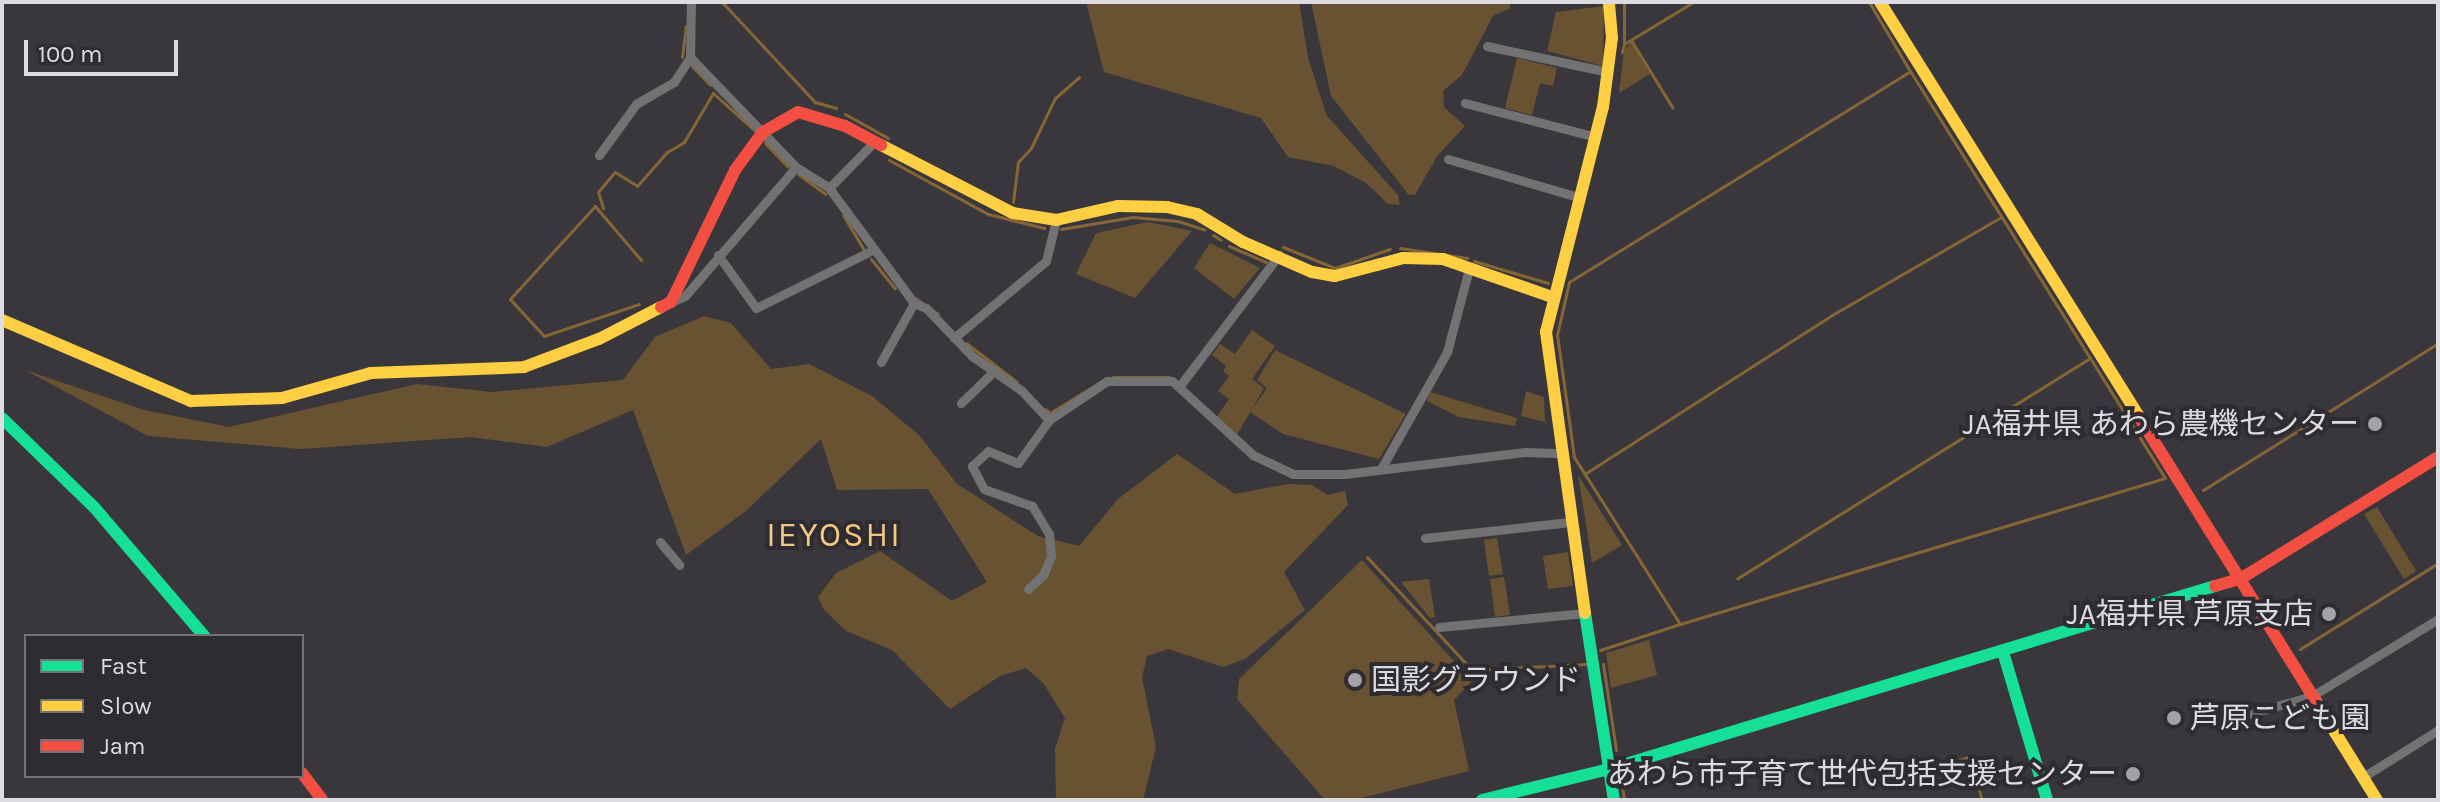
<!DOCTYPE html>
<html>
<head>
<meta charset="utf-8">
<style>
  body { margin:0 }
  #map { position:relative; width:2440px; height:802px; overflow:hidden; background:#39373b; font-family:Karla,"Noto Sans JP",sans-serif }
  div>[style] { position:absolute }
  .green>* { inset:0; background:#685231 }
  .stream>* { height:3px; margin:-1.5px; padding:0 1.5px; transform-origin:1.5px; border-radius:1.5px; background:#856636 }
  .street>* { height:9px; margin:-4.5px; padding:0 4.5px; transform-origin:4.5px; border-radius:4.5px; background:#737273 }
  .fast>* { height:12px; margin:-6px; padding:0 6px; transform-origin:6px; border-radius:6px; background:#16e098 }
  .slow>* { height:12px; margin:-6px; padding:0 6px; transform-origin:6px; border-radius:6px; background:#ffcf43 }
  .jam>* { height:12px; margin:-6px; padding:0 6px; transform-origin:6px; border-radius:6px; background:#f24e42 }
  .dots>* { width:22px; height:22px; translate:-50% -50%; box-sizing:border-box; border:4px solid #2e2c31; border-radius:50% }
  span { translate:-50% -50%; white-space:nowrap; text-align:center; line-height:1.15; -webkit-text-stroke:8px #2e2c31; paint-order:stroke }
  .poi-label { font-size:30px; color:#dcdbdf }
  .right { translate:-100% -50%; text-align:right }
  .left { translate:0 -50%; text-align:left }
  .quarter-label { font-size:34px; color:#f4c783; letter-spacing:2px }
  .frame { position:absolute; inset:0; border:4px solid #dcdbdf; pointer-events:none }
  .legend { position:absolute; left:24px; top:634px; width:280px; height:144px; box-sizing:border-box; background:#2e2c31; border:2px solid #747277; margin:0; padding:10px 14px; list-style:none; font-size:24px; color:#dcdbdf }
  .legend li { display:flex; align-items:center; gap:16px; height:40px }
  .legend b { width:40px; border:2px solid #747277 }
  .scale { position:absolute; left:24px; top:40px; width:154px; height:36px; box-sizing:border-box; border:4px solid #dcdbdf; border-top:0; padding-left:10px; font-size:24px; line-height:28px; white-space:nowrap; color:#dcdbdf; -webkit-text-stroke:6px #2e2c31; paint-order:stroke }
</style>
</head>
<body>
<div id="map">
  <div class="green">
    <i style="clip-path:polygon(1086px 2px,1299px 2px,1308px 58px,1327px 116px,1398px 195px,1400px 205px,1388px 204px,1366px 183px,1334px 166px,1288px 157px,1261px 118px,1104px 72px)"></i>
    <i style="clip-path:polygon(1311px 2px,1510px 2px,1510px 8px,1493px 16px,1462px 75px,1443px 91px,1444px 107px,1465px 126px,1438px 155px,1415px 195px,1408px 194px,1331px 96px)"></i>
    <i style="clip-path:polygon(1604px 6px,1603px 66px,1547px 51px,1556px 12px)"></i>
    <i style="clip-path:polygon(1631px 42px,1650px 74px,1619px 93px,1624px 51px)"></i>
    <i style="clip-path:polygon(1517px 58px,1557px 68px,1553px 86px,1540px 83px,1532px 115px,1505px 108px)"></i>
    <i style="clip-path:polygon(1148px 222px,1192px 231px,1135px 298px,1076px 274px,1096px 233px)"></i>
    <i style="clip-path:polygon(1210px 243px,1260px 268px,1234px 299px,1194px 268px)"></i>
    <i style="clip-path:polygon(704px 316px,731px 323px,771px 369px,809px 364px,872px 396px,919px 435px,957px 484px,1038px 536px,1079px 546px,1118px 499px,1177px 454px,1235px 494px,1288px 484px,1312px 485px,1328px 495px,1345px 491px,1348px 505px,1284px 572px,1305px 610px,1245px 659px,1223px 667px,1168px 649px,1147px 656px,1142px 677px,1156px 747px,1143px 800px,1056px 800px,1055px 749px,1065px 718px,1044px 684px,1026px 668px,1000px 676px,950px 709px,892px 650px,846px 631px,824px 610px,818px 597px,836px 573px,880px 551px,952px 601px,987px 582px,928px 489px,837px 490px,821px 439px,746px 511px,686px 555px,633px 410px,547px 447px,471px 437px,300px 449px,148px 436px,25px 370px,144px 410px,229px 427px,417px 384px,492px 392px,623px 380px,655px 337px)"></i>
    <i style="clip-path:polygon(1252px 330px,1275px 346px,1252px 379px,1264px 388px,1237px 435px,1215px 419px,1229px 399px,1218px 391px,1229px 376px,1223px 371px,1226px 366px,1212px 355px,1220px 344px,1235px 354px)"></i>
    <i style="clip-path:polygon(1275px 350px,1406px 414px,1379px 459px,1283px 434px,1250px 412px,1267px 388px,1257px 380px)"></i>
    <i style="clip-path:polygon(1526px 391px,1544px 397px,1545px 422px,1521px 416px)"></i>
    <i style="clip-path:polygon(1430px 392px,1517px 418px,1515px 426px,1459px 417px,1427px 401px)"></i>
    <i style="clip-path:polygon(1578px 475px,1622px 545px,1592px 563px,1589px 544px)"></i>
    <i style="clip-path:polygon(2377px 507px,2416px 571px,2404px 579px,2364px 514px)"></i>
    <i style="clip-path:polygon(1497px 538px,1503px 574px,1489px 576px,1484px 540px)"></i>
    <i style="clip-path:polygon(1568px 552px,1573px 586px,1548px 589px,1543px 556px)"></i>
    <i style="clip-path:polygon(1362px 560px,1472px 681px,1454px 700px,1469px 771px,1354px 800px,1325px 800px,1237px 699px,1239px 679px)"></i>
    <i style="clip-path:polygon(1504px 577px,1510px 615px,1495px 617px,1490px 579px)"></i>
    <i style="clip-path:polygon(1429px 579px,1435px 617px,1430px 618px,1401px 582px)"></i>
    <i style="clip-path:polygon(1649px 640px,1657px 675px,1611px 688px,1606px 653px)"></i>
  </div>
  <div class="stream">
    <i style="left:722px;top:2px;width:137px;rotate:47.1deg"></i>
    <i style="left:815px;top:102px;width:22px;rotate:16deg"></i>
    <i style="left:1624px;top:2px;width:42px;rotate:90deg"></i>
    <i style="left:1869px;top:2px;width:80px;rotate:59.3deg"></i>
    <i style="left:1631px;top:40px;width:79px;rotate:58.5deg"></i>
    <i style="left:1622px;top:52px;width:8px;rotate:-76deg"></i>
    <i style="left:1624px;top:44px;width:81px;rotate:-31.3deg"></i>
    <i style="left:682px;top:57px;width:31px;rotate:-83deg"></i>
    <i style="left:690px;top:64px;width:29px;rotate:46deg"></i>
    <i style="left:845px;top:114px;width:49px;rotate:29.2deg"></i>
    <i style="left:765px;top:143px;width:33px;rotate:46deg"></i>
    <i style="left:889px;top:160px;width:113px;rotate:28.6deg"></i>
    <i style="left:988px;top:214px;width:58px;rotate:14deg"></i>
    <i style="left:798px;top:174px;width:34px;rotate:36deg"></i>
    <i style="left:1013px;top:202px;width:40px;rotate:-82.9deg"></i>
    <i style="left:1018px;top:162px;width:19px;rotate:-47deg"></i>
    <i style="left:1031px;top:148px;width:55px;rotate:-64.4deg"></i>
    <i style="left:1055px;top:98px;width:32px;rotate:-41deg"></i>
    <i style="left:603px;top:208px;width:17px;rotate:-107deg"></i>
    <i style="left:598px;top:192px;width:26px;rotate:-50deg"></i>
    <i style="left:615px;top:172px;width:26px;rotate:32deg"></i>
    <i style="left:637px;top:186px;width:45px;rotate:-48.6deg"></i>
    <i style="left:667px;top:152px;width:20px;rotate:-30deg"></i>
    <i style="left:684px;top:142px;width:57px;rotate:-59.4deg"></i>
    <i style="left:713px;top:93px;width:57px;rotate:42.1deg"></i>
    <i style="left:843px;top:215px;width:41px;rotate:59deg"></i>
    <i style="left:1061px;top:229px;width:73px;rotate:-9.5deg"></i>
    <i style="left:1133px;top:217px;width:45px;rotate:5.1deg"></i>
    <i style="left:1178px;top:221px;width:28px;rotate:18deg"></i>
    <i style="left:1213px;top:235px;width:9px;rotate:32deg"></i>
    <i style="left:1229px;top:246px;width:40px;rotate:23.4deg"></i>
    <i style="left:1283px;top:247px;width:56px;rotate:22deg"></i>
    <i style="left:1335px;top:268px;width:58px;rotate:-19.1deg"></i>
    <i style="left:1400px;top:248px;width:68px;rotate:8.5deg"></i>
    <i style="left:871px;top:259px;width:38px;rotate:51deg"></i>
    <i style="left:1474px;top:261px;width:77px;rotate:16.6deg"></i>
    <i style="left:915px;top:298px;width:28px;rotate:35deg"></i>
    <i style="left:639px;top:304px;width:100px;rotate:161.4deg"></i>
    <i style="left:544px;top:336px;width:50px;rotate:-132.6deg"></i>
    <i style="left:510px;top:299px;width:126px;rotate:-47.6deg"></i>
    <i style="left:595px;top:206px;width:71px;rotate:49.6deg"></i>
    <i style="left:966px;top:343px;width:64px;rotate:37.4deg"></i>
    <i style="left:1113px;top:377px;width:56px"></i>
    <i style="left:1045px;top:409px;width:6px;rotate:39deg"></i>
    <i style="left:1050px;top:413px;width:65px;rotate:-31.7deg"></i>
    <i style="left:1586px;top:473px;width:292px;rotate:-32.7deg"></i>
    <i style="left:1832px;top:315px;width:195px;rotate:-30.1deg"></i>
    <i style="left:2203px;top:490px;width:277px;rotate:-32deg"></i>
    <i style="left:1367px;top:557px;width:154px;rotate:47.1deg"></i>
    <i style="left:1472px;top:670px;width:115px;rotate:-3deg"></i>
    <i style="left:1680px;top:624px;width:506px;rotate:-16.75deg"></i>
    <i style="left:2165px;top:478px;width:142px;rotate:-122deg"></i>
    <i style="left:2300px;top:649px;width:163px;rotate:-31.9deg"></i>
    <i style="left:1600px;top:650px;width:84px;rotate:-18deg"></i>
    <i style="left:1680px;top:624px;width:198px;rotate:-122.4deg"></i>
    <i style="left:1574px;top:457px;width:123px;rotate:-97.9deg"></i>
    <i style="left:1557px;top:335px;width:54px;rotate:-77.2deg"></i>
    <i style="left:1569px;top:282px;width:401px;rotate:-31.7deg"></i>
    <i style="left:1910px;top:71px;width:339px;rotate:57.9deg"></i>
    <i style="left:2090px;top:358px;width:416px;rotate:148deg"></i>
    <i style="left:1603px;top:664px;width:87px;rotate:81.4deg"></i>
    <i style="left:1936px;top:767px;width:34px;rotate:-17deg"></i>
    <i style="left:1969px;top:757px;width:45px;rotate:73.2deg"></i>
    <i style="left:1621px;top:780px;width:20px;rotate:81deg"></i>
  </div>
  <div class="street">
    <i style="left:691px;top:2px;width:55px;rotate:91deg"></i>
    <i style="left:690px;top:57px;width:153px;rotate:46.1deg"></i>
    <i style="left:796px;top:167px;width:39px;rotate:32deg"></i>
    <i style="left:829px;top:188px;width:143px;rotate:53.5deg"></i>
    <i style="left:914px;top:303px;width:13px;rotate:23deg"></i>
    <i style="left:926px;top:308px;width:66px;rotate:46.2deg"></i>
    <i style="left:972px;top:356px;width:61px;rotate:35deg"></i>
    <i style="left:1022px;top:391px;width:40px;rotate:47deg"></i>
    <i style="left:1487px;top:46px;width:124px;rotate:12.1deg"></i>
    <i style="left:1465px;top:103px;width:135px;rotate:14.5deg"></i>
    <i style="left:599px;top:155px;width:63px;rotate:-54deg"></i>
    <i style="left:636px;top:104px;width:44px;rotate:-30.1deg"></i>
    <i style="left:674px;top:82px;width:30px;rotate:-57deg"></i>
    <i style="left:1448px;top:159px;width:135px;rotate:16.3deg"></i>
    <i style="left:829px;top:188px;width:64px;rotate:-45.6deg"></i>
    <i style="left:718px;top:255px;width:65px;rotate:54.4deg"></i>
    <i style="left:756px;top:308px;width:128px;rotate:-26.4deg"></i>
    <i style="left:671px;top:302px;width:15px;rotate:-23deg"></i>
    <i style="left:685px;top:296px;width:170px;rotate:-49.3deg"></i>
    <i style="left:954px;top:338px;width:120px;rotate:-39.9deg"></i>
    <i style="left:1046px;top:261px;width:42px;rotate:-76.3deg"></i>
    <i style="left:881px;top:362px;width:68px;rotate:-60.8deg"></i>
    <i style="left:1179px;top:387px;width:166px;rotate:-52.9deg"></i>
    <i style="left:961px;top:403px;width:47px;rotate:-44.1deg"></i>
    <i style="left:1382px;top:467px;width:132px;rotate:-60.5deg"></i>
    <i style="left:1447px;top:352px;width:86px;rotate:-75.2deg"></i>
    <i style="left:1425px;top:538px;width:146px;rotate:-6.3deg"></i>
    <i style="left:660px;top:542px;width:30px;rotate:50deg"></i>
    <i style="left:1028px;top:589px;width:21px;rotate:-43deg"></i>
    <i style="left:1043px;top:575px;width:21px;rotate:-67deg"></i>
    <i style="left:1051px;top:556px;width:22px;rotate:-95deg"></i>
    <i style="left:1049px;top:534px;width:33px;rotate:-121deg"></i>
    <i style="left:1032px;top:506px;width:51px;rotate:-160.5deg"></i>
    <i style="left:984px;top:489px;width:26px;rotate:-118deg"></i>
    <i style="left:972px;top:466px;width:22px;rotate:-43deg"></i>
    <i style="left:988px;top:451px;width:32px;rotate:22deg"></i>
    <i style="left:1018px;top:463px;width:53px;rotate:-54.2deg"></i>
    <i style="left:1049px;top:420px;width:70px;rotate:-33.9deg"></i>
    <i style="left:1107px;top:381px;width:65px"></i>
    <i style="left:1172px;top:381px;width:110px;rotate:42.4deg"></i>
    <i style="left:1253px;top:455px;width:44px;rotate:25.4deg"></i>
    <i style="left:1293px;top:474px;width:52px"></i>
    <i style="left:1345px;top:474px;width:181px;rotate:-7deg"></i>
    <i style="left:1525px;top:452px;width:36px;rotate:2deg"></i>
    <i style="left:1439px;top:627px;width:147px;rotate:-5.5deg"></i>
    <i style="left:2228px;top:720px;width:87px;rotate:-15.9deg"></i>
    <i style="left:2312px;top:696px;width:148px;rotate:-31.4deg"></i>
    <i style="left:2363px;top:777px;width:89px;rotate:-32.1deg"></i>
  </div>
  <div class="fast">
    <i style="left:2px;top:418px;width:128px;rotate:44.1deg"></i>
    <i style="left:94px;top:507px;width:170px;rotate:49.5deg"></i>
    <i style="left:1585px;top:613px;width:189px;rotate:81.2deg"></i>
    <i style="left:2003px;top:652px;width:154px;rotate:73.4deg"></i>
    <i style="left:1482px;top:800px;width:131px;rotate:-13.7deg"></i>
    <i style="left:1609px;top:769px;width:633px;rotate:-16.8deg"></i>
  </div>
  <div class="slow">
    <i style="left:1880px;top:2px;width:489px;rotate:58deg"></i>
    <i style="left:881px;top:145px;width:148px;rotate:27.3deg"></i>
    <i style="left:1013px;top:213px;width:44px;rotate:9.2deg"></i>
    <i style="left:1056px;top:220px;width:64px;rotate:-12.7deg"></i>
    <i style="left:1118px;top:206px;width:49px;rotate:1.2deg"></i>
    <i style="left:1167px;top:207px;width:31px;rotate:13deg"></i>
    <i style="left:1197px;top:214px;width:54px;rotate:31.3deg"></i>
    <i style="left:1243px;top:242px;width:75px;rotate:23.5deg"></i>
    <i style="left:1312px;top:272px;width:23px;rotate:10deg"></i>
    <i style="left:1335px;top:276px;width:70px;rotate:-14.8deg"></i>
    <i style="left:1403px;top:258px;width:40px;rotate:1.4deg"></i>
    <i style="left:1443px;top:259px;width:115px;rotate:19.2deg"></i>
    <i style="left:2px;top:320px;width:206px;rotate:23.2deg"></i>
    <i style="left:191px;top:401px;width:91px;rotate:-1.9deg"></i>
    <i style="left:282px;top:398px;width:92px;rotate:-15.7deg"></i>
    <i style="left:371px;top:373px;width:153px;rotate:-2.2deg"></i>
    <i style="left:524px;top:367px;width:80px;rotate:-20.5deg"></i>
    <i style="left:599px;top:339px;width:70px;rotate:-27.3deg"></i>
    <i style="left:1585px;top:613px;width:284px;rotate:-97.9deg"></i>
    <i style="left:1546px;top:332px;width:232px;rotate:-75.8deg"></i>
    <i style="left:1603px;top:107px;width:70px;rotate:-82.6deg"></i>
    <i style="left:1612px;top:38px;width:36px;rotate:-95deg"></i>
    <i style="left:2315px;top:700px;width:118px;rotate:58.2deg"></i>
  </div>
  <div class="jam">
    <i style="left:661px;top:307px;width:11px;rotate:-27deg"></i>
    <i style="left:671px;top:302px;width:147px;rotate:-64.1deg"></i>
    <i style="left:735px;top:170px;width:47px;rotate:-53.6deg"></i>
    <i style="left:763px;top:132px;width:40px;rotate:-29.7deg"></i>
    <i style="left:798px;top:112px;width:49px;rotate:16.6deg"></i>
    <i style="left:845px;top:126px;width:41px;rotate:27.8deg"></i>
    <i style="left:2139px;top:417px;width:333px;rotate:58.1deg"></i>
    <i style="left:2215px;top:586px;width:26px;rotate:-16deg"></i>
    <i style="left:2240px;top:579px;width:233px;rotate:-31.6deg"></i>
    <i style="left:302px;top:773px;width:34px;rotate:53deg"></i>
  </div>
  <div class="dots">
    <i style="left:2375px;top:424px;background:#a3a2a6"></i>
    <i style="left:2329px;top:614px;background:#a3a2a6"></i>
    <i style="left:1355px;top:680px;background:#a3a2a6"></i>
    <i style="left:2174px;top:718px;background:#a3a2a6"></i>
    <i style="left:2133px;top:774px;background:#a3a2a6"></i>
  </div>
  <div class="poi-label">
    <span class="right" style="left:2359px;top:424px">JA福井県 あわら農機センター</span>
    <span class="right" style="left:2313px;top:614px">JA福井県 芦原支店</span>
    <span class="left" style="left:1371px;top:680px">国影グラウンド</span>
    <span class="left" style="left:2190px;top:718px">芦原こども園</span>
    <span class="right" style="left:2117px;top:774px">あわら市子育て世代包括支援センター</span>
  </div>
  <div class="quarter-label">
    <span style="left:834px;top:536px">IEYOSHI</span>
  </div>
  <div class="frame"></div>
  <ul class="legend">
  <li><b style="height:10px;background:#16e098"></b>Fast</li>
  <li><b style="height:10px;background:#ffcf43"></b>Slow</li>
  <li><b style="height:10px;background:#f24e42"></b>Jam</li>
  </ul>
  <div class="scale">100 m</div>
</div>
</body>
</html>
